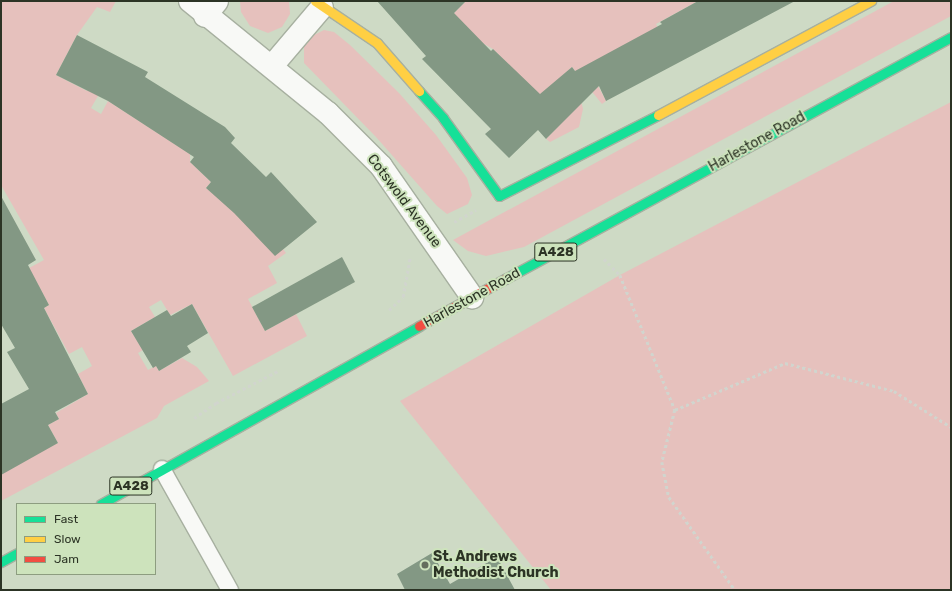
<!DOCTYPE html>
<html>
<head>
<meta charset="utf-8">
<style>
  body { margin:0 }
  #map { position:relative; width:952px; height:591px; overflow:hidden; background:#cedac5; font-family:Rubik,sans-serif }
  div>[style] { position:absolute }
  .green>* { inset:0; background:#e6c1bd }
  .building>* { inset:0; background:#839884 }
  .path>* { height:2.5px; margin-top:-1.25px; transform-origin:0; background:repeating-linear-gradient(90deg,#d1d5ce 0 3px,transparent 0 6px) }
  .roads { filter:drop-shadow(1px 0 #a7b0a0) drop-shadow(-1px 0 #a7b0a0) drop-shadow(0 1px #a7b0a0) drop-shadow(0 -1px #a7b0a0) }
  .lane>* { height:16px; margin:-8px; padding:0 8px; transform-origin:8px; border-radius:8px; background:#f8f9f6 }
  .street>* { height:22px; margin:-11px; padding:0 11px; transform-origin:11px; border-radius:11px; background:#f8f9f6 }
  .fast>* { height:9px; margin:-4.5px; padding:0 4.5px; transform-origin:4.5px; border-radius:4.5px; background:#16e098 }
  .slow>* { height:9px; margin:-4.5px; padding:0 4.5px; transform-origin:4.5px; border-radius:4.5px; background:#ffcf43 }
  .jam>* { height:9px; margin:-4.5px; padding:0 4.5px; transform-origin:4.5px; border-radius:4.5px; background:#f24e42 }
  .dots>* { width:11px; height:11px; translate:-50% -50%; box-sizing:border-box; border:2px solid #cde3bc; border-radius:50% }
  span { translate:-50% -50%; white-space:nowrap; text-align:center; line-height:1.15; -webkit-text-stroke:4px #cde3bc; paint-order:stroke }
  .shield-label span { padding:1px 3px; background:#cde3bc; border:1px solid; border-radius:3px; -webkit-text-stroke-width:0 }
  .shield-label { font-size:13px; color:#2c3425; font-weight:700 }
  .street-label { font-size:14px; color:#2c3425 }
  .poi-label { font-size:14px; color:#2c3425; font-weight:700 }
  .left { translate:0 -50%; text-align:left }
  .frame { position:absolute; inset:0; border:2px solid #2c3425; pointer-events:none }
  .legend { position:absolute; left:16px; top:503px; width:140px; height:72px; box-sizing:border-box; background:#cde3bc; border:1px solid #8d9d80; margin:0; padding:5px 7px; list-style:none; font-size:12px; color:#2c3425 }
  .legend li { display:flex; align-items:center; gap:8px; height:20px }
  .legend b { width:20px; border:1px solid #8d9d80 }
</style>
</head>
<body>
<div id="map">
  <div class="green">
    <i style="clip-path:polygon(1px 1px,116px 1px,110px 12px,97px 7px,77px 35px,56px 75px,87px 91px,100px 67px,109px 77px,91px 108px,101px 114px,108px 101px,190px 154px,190px 162px,211px 182px,206px 188px,283px 249px,286px 253px,268px 266px,277px 283px,248px 299px,265px 331px,296px 314px,307px 336px,233px 376px,192px 304px,170px 315px,161px 300px,149px 307px,155px 317px,131px 331px,143px 350px,138px 353px,148px 370px,156px 366px,159px 371px,182px 358px,197px 367px,209px 381px,164px 406px,157px 418px,1px 501px,1px 467px,58px 443px,48px 425px,59px 419px,56px 413px,88px 394px,78px 374px,92px 366px,82px 347px,69px 354px,44px 308px,49px 305px,29px 268px,44px 260px,1px 185px)"></i>
    <i style="clip-path:polygon(240px 1px,289px 1px,290px 14px,282px 27px,268px 33px,250px 26px,241px 12px)"></i>
    <i style="clip-path:polygon(466px 1px,698px 1px,656px 24px,674px 58px,587px 65px,606px 101px,602px 104px,572px 67px,562px 76px,580px 97px,583px 109px,579px 127px,550px 142px,546px 139px,564px 120px,493px 49px,445px 22px)"></i>
    <i style="clip-path:polygon(894px 1px,951px 1px,951px 16px,524px 247px,486px 256px,468px 251px,453px 240px)"></i>
    <i style="clip-path:polygon(324px 30px,334px 32px,350px 45px,399px 93px,436px 135px,467px 178px,472px 195px,468px 204px,447px 214px,437px 206px,376px 137px,304px 63px,304px 44px,312px 36px)"></i>
    <i style="clip-path:polygon(951px 102px,951px 590px,551px 590px,400px 401px,620px 275px)"></i>
  </div>
  <div class="building">
    <i style="clip-path:polygon(377px 1px,466px 1px,454px 13px,491px 51px,493px 49px,540px 94px,572px 67px,575px 71px,662px 24px,660px 22px,698px 1px,795px 1px,606px 101px,599px 86px,546px 139px,538px 130px,509px 158px,485px 134px,491px 129px,422px 59px,426px 56px)"></i>
    <i style="clip-path:polygon(77px 35px,148px 72px,145px 77px,225px 127px,235px 138px,231px 143px,266px 177px,271px 172px,317px 222px,275px 256px,234px 213px,206px 188px,211px 182px,190px 162px,194px 157px,108px 101px,56px 75px)"></i>
    <i style="clip-path:polygon(1px 196px,36px 260px,28px 265px,49px 305px,44px 308px,88px 394px,55px 412px,59px 419px,48px 425px,58px 443px,1px 475px,1px 404px,29px 389px,7px 352px,15px 348px,1px 324px)"></i>
    <i style="clip-path:polygon(342px 257px,355px 282px,265px 331px,252px 307px)"></i>
    <i style="clip-path:polygon(192px 304px,208px 333px,187px 346px,191px 352px,159px 371px,156px 366px,153px 368px,131px 331px,167px 310px,171px 316px)"></i>
    <i style="clip-path:polygon(432px 553px,450px 584px,497px 557px,515px 590px,405px 590px,397px 574px)"></i>
  </div>
  <div class="path">
    <i style="left:454px;top:222px;width:25px;rotate:-29deg"></i>
    <i style="left:604px;top:259px;width:23px;rotate:45deg"></i>
    <i style="left:620px;top:275px;width:146px;rotate:67.8deg"></i>
    <i style="left:675px;top:410px;width:54px;rotate:104deg"></i>
    <i style="left:662px;top:462px;width:36px;rotate:79deg"></i>
    <i style="left:669px;top:497px;width:114px;rotate:54.6deg"></i>
    <i style="left:389px;top:310px;width:19px;rotate:-43deg"></i>
    <i style="left:403px;top:297px;width:41px;rotate:-80.1deg"></i>
    <i style="left:675px;top:410px;width:120px;rotate:-23.1deg"></i>
    <i style="left:785px;top:363px;width:113px;rotate:14.4deg"></i>
    <i style="left:894px;top:391px;width:67px;rotate:32.3deg"></i>
    <i style="left:194px;top:418px;width:27px;rotate:-34deg"></i>
    <i style="left:216px;top:403px;width:72px;rotate:-27.3deg"></i>
  </div>
  <div class="roads">
    <div class="lane">
      <i style="left:162px;top:469px;width:139px;rotate:60.7deg"></i>
    </div>
    <div class="street">
      <i style="left:190px;top:1px;width:178px;rotate:39.1deg"></i>
      <i style="left:328px;top:113px;width:75px;rotate:45deg"></i>
      <i style="left:381px;top:166px;width:160px;rotate:55.2deg"></i>
      <i style="left:205px;top:16px;width:19px;rotate:-51deg"></i>
      <i style="left:272px;top:66px;width:77px;rotate:-49.7deg"></i>
    </div>
    <div class="fast">
      <i style="left:419px;top:91px;width:36px;rotate:48deg"></i>
      <i style="left:443px;top:118px;width:96px;rotate:54.3deg"></i>
      <i style="left:499px;top:196px;width:178px;rotate:-27deg"></i>
      <i style="left:505px;top:279px;width:507px;rotate:-28.48deg"></i>
      <i style="left:101px;top:504px;width:364px;rotate:-29.2deg"></i>
      <i style="left:1px;top:562px;width:18px;rotate:-29deg"></i>
    </div>
    <div class="slow">
      <i style="left:315px;top:1px;width:75px;rotate:34.1deg"></i>
      <i style="left:377px;top:43px;width:64px;rotate:48.8deg"></i>
      <i style="left:658px;top:115px;width:242px;rotate:-28.2deg"></i>
    </div>
    <div class="jam">
      <i style="left:419px;top:326px;width:98px;rotate:-28.7deg"></i>
    </div>
  </div>
  <div class="dots">
    <i style="left:425px;top:565px;background:#656e5d"></i>
  </div>
  <div class="shield-label">
    <span style="left:556px;top:252px">A428</span>
    <span style="left:131px;top:486px">A428</span>
  </div>
  <div class="street-label">
    <span style="left:757px;top:142px;rotate:-29deg">Harlestone Road</span>
    <span style="left:404px;top:201px;rotate:53deg">Cotswold Avenue</span>
    <span style="left:472px;top:298px;rotate:-29deg">Harlestone Road</span>
  </div>
  <div class="poi-label">
    <span class="left" style="left:433px;top:565px">St. Andrews<br>Methodist Church</span>
  </div>
  <div class="frame"></div>
  <ul class="legend">
  <li><b style="height:5px;background:#16e098"></b>Fast</li>
  <li><b style="height:5px;background:#ffcf43"></b>Slow</li>
  <li><b style="height:5px;background:#f24e42"></b>Jam</li>
  </ul>
</div>
</body>
</html>
